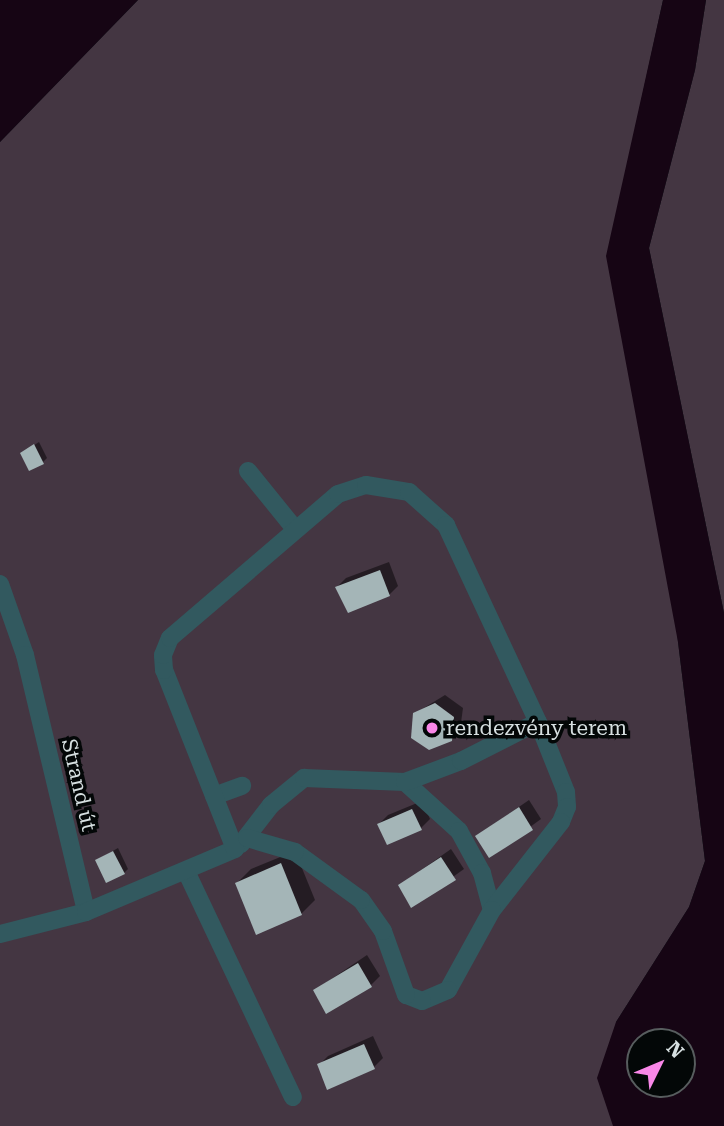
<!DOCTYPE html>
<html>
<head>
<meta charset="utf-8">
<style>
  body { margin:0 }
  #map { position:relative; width:724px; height:1126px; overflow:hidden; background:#101d1f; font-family:"Roboto Serif",serif }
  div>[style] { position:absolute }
  .green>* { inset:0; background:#443642 }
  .water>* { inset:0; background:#160514 }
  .shadow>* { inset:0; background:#0007 }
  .building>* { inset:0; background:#a4b5b7 }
  .minor>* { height:18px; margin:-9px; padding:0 9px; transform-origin:9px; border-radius:9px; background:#32595f }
  .dots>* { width:19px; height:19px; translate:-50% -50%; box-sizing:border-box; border:4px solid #030707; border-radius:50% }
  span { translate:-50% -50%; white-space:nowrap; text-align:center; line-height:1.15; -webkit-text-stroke:7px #030707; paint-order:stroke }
  .poi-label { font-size:21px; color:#d6dfe0 }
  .left { translate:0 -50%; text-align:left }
  .street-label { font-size:21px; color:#d6dfe0 }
  .north { position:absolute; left:626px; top:1028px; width:70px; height:70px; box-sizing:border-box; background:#030707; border:2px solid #575d5e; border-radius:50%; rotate:47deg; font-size:19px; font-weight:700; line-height:28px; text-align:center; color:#d6dfe0 }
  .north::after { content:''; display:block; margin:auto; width:24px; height:32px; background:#f987e8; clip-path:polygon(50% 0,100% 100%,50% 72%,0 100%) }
</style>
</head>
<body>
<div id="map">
  <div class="green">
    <i style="clip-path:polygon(138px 0,663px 0,635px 129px,678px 642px,705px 861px,689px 907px,616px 1022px,613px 1126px,0 1126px,0 142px)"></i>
    <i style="clip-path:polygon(706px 0,724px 0,724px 613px,649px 248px,695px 70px)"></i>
  </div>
  <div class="water">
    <i style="clip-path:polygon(0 0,138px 0,0 142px)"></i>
    <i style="clip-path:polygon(evenodd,663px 0,706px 0,695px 70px,649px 248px,724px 613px,724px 1126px,613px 1126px,597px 1078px,616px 1022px,689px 907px,705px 861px,678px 642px,606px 256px,663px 0,640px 1042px,682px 1042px,682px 1084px,640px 1084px,640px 1042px)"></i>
  </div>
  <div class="shadow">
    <i style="clip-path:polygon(39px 442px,47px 458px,43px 462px,22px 453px)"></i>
    <i style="clip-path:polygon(389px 562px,398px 586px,389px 595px,337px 587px,346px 578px)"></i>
    <i style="clip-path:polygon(445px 695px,463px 708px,460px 730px,451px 739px,414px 714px)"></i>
    <i style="clip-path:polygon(529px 800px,541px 819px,490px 856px,477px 836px)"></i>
    <i style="clip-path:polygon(422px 801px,430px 819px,421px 828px,388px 843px,379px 824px,388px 815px)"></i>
    <i style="clip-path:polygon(118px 848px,128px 869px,124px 873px,97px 860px)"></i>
    <i style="clip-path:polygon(451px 849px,464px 869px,412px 906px,400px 885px)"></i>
    <i style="clip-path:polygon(295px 851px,315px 900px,301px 914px,237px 883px,251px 869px)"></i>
    <i style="clip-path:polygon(367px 955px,380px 976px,371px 985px,315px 990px)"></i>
    <i style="clip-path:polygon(373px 1036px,383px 1058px,374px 1067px,319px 1065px,328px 1056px)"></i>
  </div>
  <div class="building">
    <i style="clip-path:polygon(34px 444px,44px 464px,29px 471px,20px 453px)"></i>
    <i style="clip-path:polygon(380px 570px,390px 596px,348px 613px,335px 587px)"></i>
    <i style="clip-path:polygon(435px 703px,454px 717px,452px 741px,429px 750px,411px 738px,413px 713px)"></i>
    <i style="clip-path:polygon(519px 807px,533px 830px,489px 858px,475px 836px)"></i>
    <i style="clip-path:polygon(412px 809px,422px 830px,387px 845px,377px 824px)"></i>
    <i style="clip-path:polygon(113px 851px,125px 874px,106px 883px,95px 860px)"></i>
    <i style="clip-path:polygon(441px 857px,456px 880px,411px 908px,398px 885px)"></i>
    <i style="clip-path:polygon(281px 863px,302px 915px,256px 935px,235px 883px)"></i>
    <i style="clip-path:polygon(358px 963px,372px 987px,326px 1014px,313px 990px)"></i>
    <i style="clip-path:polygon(364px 1044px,375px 1069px,327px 1090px,317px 1064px)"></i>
  </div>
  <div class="minor">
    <i style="left:248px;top:471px;width:75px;rotate:51deg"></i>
    <i style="left:0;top:584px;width:75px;rotate:70.6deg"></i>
    <i style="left:25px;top:655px;width:264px;rotate:76.6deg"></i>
    <i style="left:405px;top:782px;width:73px;rotate:42.2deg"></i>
    <i style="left:459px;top:831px;width:48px;rotate:61.3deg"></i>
    <i style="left:482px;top:873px;width:38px;rotate:75deg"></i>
    <i style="left:214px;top:796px;width:30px;rotate:-20deg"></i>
    <i style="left:241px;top:844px;width:49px;rotate:-52.4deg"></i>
    <i style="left:271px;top:805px;width:43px;rotate:-39.3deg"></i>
    <i style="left:304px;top:778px;width:101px;rotate:2.3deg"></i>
    <i style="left:405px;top:782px;width:60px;rotate:-20.6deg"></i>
    <i style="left:461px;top:761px;width:86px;rotate:-26.9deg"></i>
    <i style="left:186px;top:871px;width:250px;rotate:64.7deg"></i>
    <i style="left:0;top:934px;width:89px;rotate:-14.3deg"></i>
    <i style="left:86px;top:912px;width:162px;rotate:-22.9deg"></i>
    <i style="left:235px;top:849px;width:193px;rotate:-111.6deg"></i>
    <i style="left:164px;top:670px;width:15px;rotate:-94deg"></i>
    <i style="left:163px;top:655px;width:18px;rotate:-68deg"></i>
    <i style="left:170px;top:638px;width:221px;rotate:-40.6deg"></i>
    <i style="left:338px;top:494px;width:29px;rotate:-18deg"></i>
    <i style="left:366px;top:485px;width:44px;rotate:9.2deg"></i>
    <i style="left:409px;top:492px;width:50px;rotate:41.7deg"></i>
    <i style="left:446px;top:525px;width:217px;rotate:65deg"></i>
    <i style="left:538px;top:722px;width:75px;rotate:68.2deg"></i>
    <i style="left:566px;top:792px;width:15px;rotate:86deg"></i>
    <i style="left:567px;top:807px;width:16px;rotate:112deg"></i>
    <i style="left:561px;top:822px;width:112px;rotate:128.1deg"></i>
    <i style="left:492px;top:910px;width:91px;rotate:118.8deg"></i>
    <i style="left:448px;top:990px;width:28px;rotate:157deg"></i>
    <i style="left:422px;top:1001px;width:17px;rotate:-159deg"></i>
    <i style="left:406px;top:995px;width:68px;rotate:-109.8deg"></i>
    <i style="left:383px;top:931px;width:38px;rotate:-125deg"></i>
    <i style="left:361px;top:900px;width:82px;rotate:-144deg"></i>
    <i style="left:295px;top:852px;width:50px;rotate:-163.7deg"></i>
  </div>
  <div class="dots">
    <i style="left:432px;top:728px;background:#f987e8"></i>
  </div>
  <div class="poi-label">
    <span class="left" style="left:446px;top:728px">rendezvény terem</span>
  </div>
  <div class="street-label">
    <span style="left:79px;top:785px;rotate:77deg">Strand út</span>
  </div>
  <div class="north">N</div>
</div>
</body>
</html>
